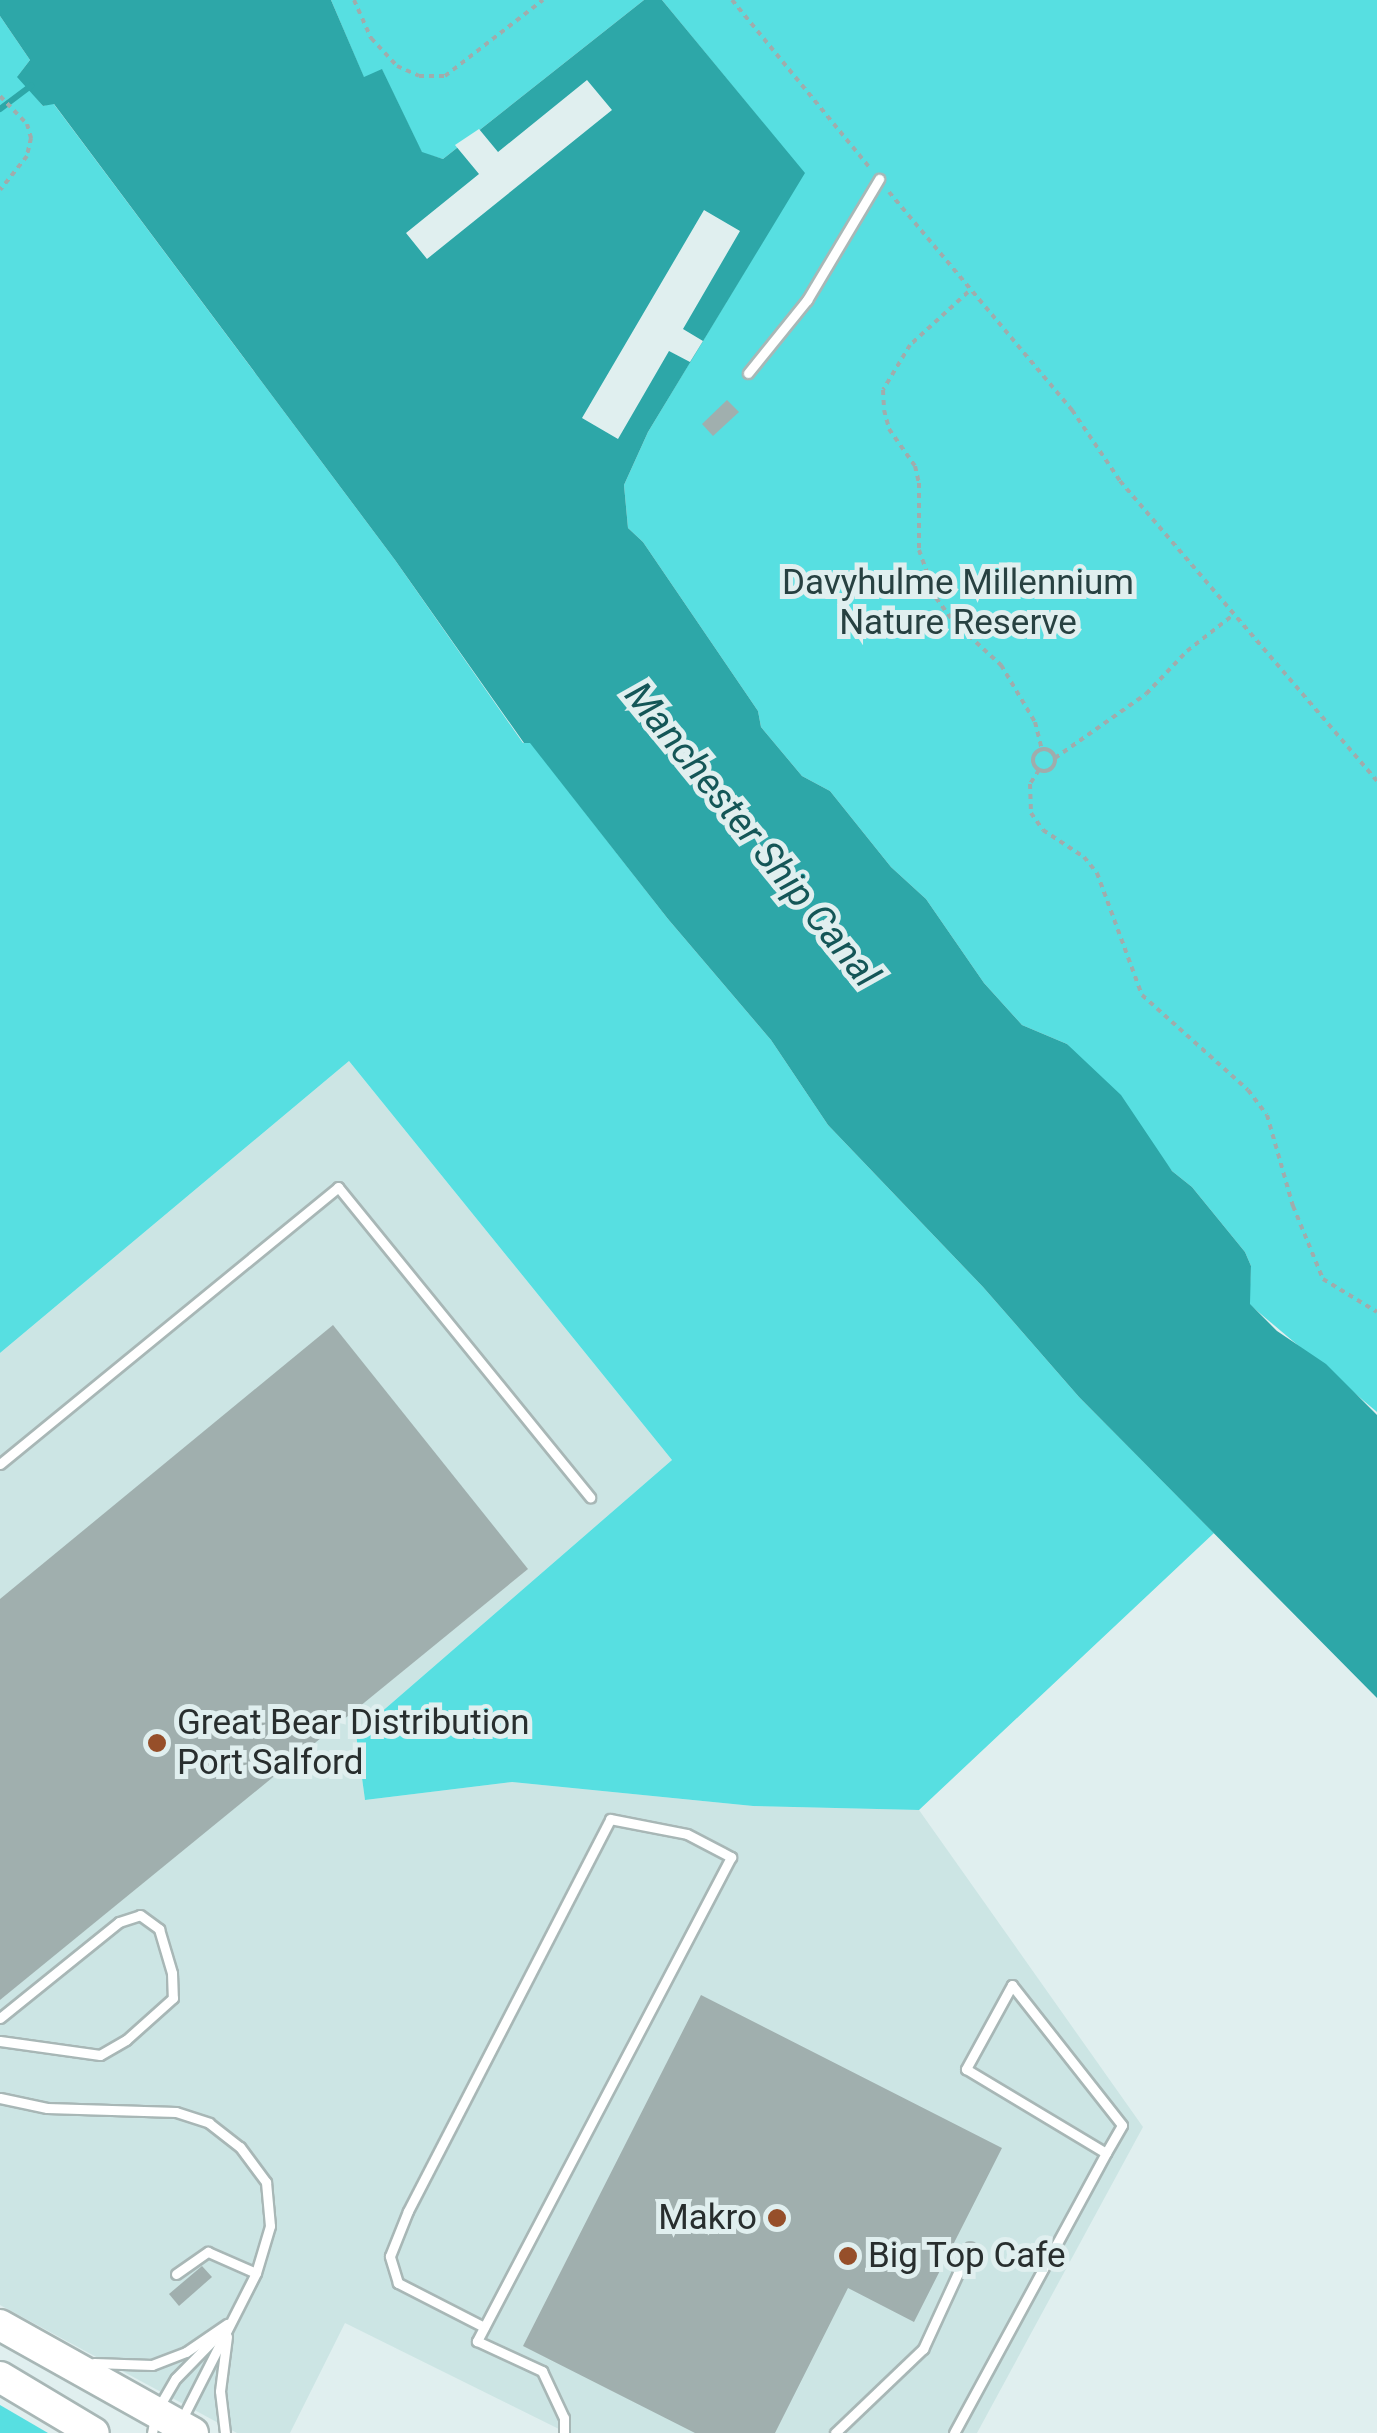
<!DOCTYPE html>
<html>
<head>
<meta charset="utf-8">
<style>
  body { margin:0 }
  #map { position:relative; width:1377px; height:2433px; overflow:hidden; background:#e0efef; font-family:Roboto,sans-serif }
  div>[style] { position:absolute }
  .built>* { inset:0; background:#cce5e4 }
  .green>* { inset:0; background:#57dfe1 }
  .water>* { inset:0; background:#2da7a8 }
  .pier>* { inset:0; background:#e0efef }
  .stream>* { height:6px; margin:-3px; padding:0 3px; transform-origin:3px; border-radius:3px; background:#2da7a8 }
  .building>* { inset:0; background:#a0afae }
  .path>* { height:4px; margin-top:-2px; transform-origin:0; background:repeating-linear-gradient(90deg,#a0acac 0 5px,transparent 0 10px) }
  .path>.ring { margin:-2px; padding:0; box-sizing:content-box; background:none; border:4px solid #a0acac; border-radius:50% }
  .roads { filter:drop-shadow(2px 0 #a8b7b6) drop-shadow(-2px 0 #a8b7b6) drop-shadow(0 2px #a8b7b6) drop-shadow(0 -2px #a8b7b6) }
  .service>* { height:9px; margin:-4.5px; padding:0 4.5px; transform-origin:4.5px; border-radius:4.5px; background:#fff }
  .trunk>* { height:30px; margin:-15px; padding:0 15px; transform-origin:15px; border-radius:15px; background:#fff }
  .dots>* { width:28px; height:28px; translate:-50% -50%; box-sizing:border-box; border:5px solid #e0efef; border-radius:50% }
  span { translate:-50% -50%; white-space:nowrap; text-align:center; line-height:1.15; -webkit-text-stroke:10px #e0efef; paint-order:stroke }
  .park-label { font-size:35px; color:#274141 }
  .poi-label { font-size:35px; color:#282e2e }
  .left { translate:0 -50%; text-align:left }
  .right { translate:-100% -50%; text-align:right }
  .water-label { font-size:38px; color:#145657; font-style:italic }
</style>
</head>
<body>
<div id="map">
  <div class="built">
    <i style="clip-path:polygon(349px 1061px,672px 1460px,356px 1734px,365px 1800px,512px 1782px,753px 1806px,919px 1810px,1143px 2127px,977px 2433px,567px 2433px,345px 2323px,290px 2433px,237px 2433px,0 2305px,0 1353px)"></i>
  </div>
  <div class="green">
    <i style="clip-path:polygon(331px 0,644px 0,443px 159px,422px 153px,382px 70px,364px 78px)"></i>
    <i style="clip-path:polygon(662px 0,1377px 0,1377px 1412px,1249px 1304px,1251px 1266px,1245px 1252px,1192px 1187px,1172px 1171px,1067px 1044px,1022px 1025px,984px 983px,926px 899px,891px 867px,830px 791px,802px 776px,761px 727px,758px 711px,643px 542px,628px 528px,624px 485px,648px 432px,804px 173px)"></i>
    <i style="clip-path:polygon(0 16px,30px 60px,18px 76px,43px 106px,53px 103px,395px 560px,523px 743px,530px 742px,668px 919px,771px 1040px,828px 1125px,983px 1287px,1079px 1397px,1214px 1533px,919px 1810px,753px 1806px,512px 1782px,365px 1800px,356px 1734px,672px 1460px,349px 1061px,0 1353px)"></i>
    <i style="clip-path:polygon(0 2405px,48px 2433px,0 2433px)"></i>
  </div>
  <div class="water">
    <i style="clip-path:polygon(0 0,331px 0,364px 77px,382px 69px,422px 152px,443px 159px,644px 0,662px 0,805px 173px,648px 432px,624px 485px,628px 528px,643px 542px,758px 711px,761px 727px,802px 776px,830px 791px,891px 867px,926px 899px,984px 983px,1022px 1025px,1067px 1044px,1121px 1095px,1172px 1171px,1192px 1187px,1245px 1252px,1251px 1266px,1250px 1304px,1277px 1331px,1326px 1364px,1377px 1415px,1377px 1698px,1079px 1397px,983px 1287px,828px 1125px,771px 1040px,668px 919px,530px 743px,524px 743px,395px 560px,54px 104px,43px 106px,17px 77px,30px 60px,0 16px)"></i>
  </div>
  <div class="pier">
    <i style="clip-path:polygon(587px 80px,612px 110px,427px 259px,406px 233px,479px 174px,455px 145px,479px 129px,498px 152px)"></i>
    <i style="clip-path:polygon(704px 210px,740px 231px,683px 329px,703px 341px,690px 362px,669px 351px,618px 439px,582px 418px)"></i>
  </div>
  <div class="stream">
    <i style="left:0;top:109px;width:39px;rotate:-37deg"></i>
  </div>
  <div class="building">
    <i style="clip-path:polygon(727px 400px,739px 412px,713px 436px,702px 424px)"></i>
    <i style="clip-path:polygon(333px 1325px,528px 1569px,0 2000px,0 1599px)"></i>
    <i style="clip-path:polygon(701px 1995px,1002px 2148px,914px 2322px,848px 2288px,775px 2433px,695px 2433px,523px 2346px)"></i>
    <i style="clip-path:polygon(202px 2266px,212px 2277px,179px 2306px,169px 2294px)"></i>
  </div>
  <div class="path">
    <i style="left:354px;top:0;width:42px;rotate:65.9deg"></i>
    <i style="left:371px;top:38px;width:38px;rotate:47deg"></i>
    <i style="left:397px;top:66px;width:24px;rotate:24deg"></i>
    <i style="left:419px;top:76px;width:26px"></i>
    <i style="left:445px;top:76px;width:124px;rotate:-37.8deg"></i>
    <i style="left:732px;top:0;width:219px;rotate:50.6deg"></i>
    <i style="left:0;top:96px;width:39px;rotate:46deg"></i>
    <i style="left:27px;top:124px;width:15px;rotate:74deg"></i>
    <i style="left:31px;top:138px;width:18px;rotate:103deg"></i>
    <i style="left:27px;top:156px;width:43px;rotate:128.5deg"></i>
    <i style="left:889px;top:192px;width:285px;rotate:50deg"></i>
    <i style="left:1072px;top:410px;width:86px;rotate:55.9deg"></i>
    <i style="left:1120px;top:481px;width:395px;rotate:49.4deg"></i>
    <i style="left:968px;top:292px;width:79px;rotate:137.6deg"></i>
    <i style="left:910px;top:345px;width:52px;rotate:121deg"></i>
    <i style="left:883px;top:390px;width:20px;rotate:87deg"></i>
    <i style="left:884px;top:410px;width:20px;rotate:75deg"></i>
    <i style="left:889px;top:429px;width:45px;rotate:54.9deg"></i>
    <i style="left:915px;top:466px;width:17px;rotate:77deg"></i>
    <i style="left:919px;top:483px;width:67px;rotate:90deg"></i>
    <i style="left:919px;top:550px;width:51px;rotate:70.5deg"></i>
    <i style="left:936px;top:598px;width:30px;rotate:53deg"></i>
    <i style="left:954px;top:622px;width:64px;rotate:42.5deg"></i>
    <i style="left:1001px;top:665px;width:66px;rotate:59.2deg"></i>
    <i style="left:1035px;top:722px;width:29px;rotate:76deg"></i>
    <i class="ring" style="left:1033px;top:749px;width:18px;height:18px"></i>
    <i style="left:1055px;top:758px;width:111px;rotate:-35.1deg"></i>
    <i style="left:1146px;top:694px;width:59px;rotate:-46.4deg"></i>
    <i style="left:1187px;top:651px;width:58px;rotate:-38deg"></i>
    <i style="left:1039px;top:770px;width:17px;rotate:123deg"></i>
    <i style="left:1030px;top:784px;width:29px;rotate:88deg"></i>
    <i style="left:1031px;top:813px;width:21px;rotate:55deg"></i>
    <i style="left:1043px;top:830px;width:49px;rotate:33.4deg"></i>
    <i style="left:1084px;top:857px;width:21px;rotate:51deg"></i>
    <i style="left:1097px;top:873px;width:130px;rotate:69.8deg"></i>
    <i style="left:1142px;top:995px;width:142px;rotate:41.9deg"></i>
    <i style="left:1248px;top:1090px;width:31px;rotate:53deg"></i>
    <i style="left:1267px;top:1115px;width:95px;rotate:74.1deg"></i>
    <i style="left:1293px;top:1206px;width:79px;rotate:67.7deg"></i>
    <i style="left:1323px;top:1279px;width:63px;rotate:31.4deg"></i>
  </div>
  <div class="roads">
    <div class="service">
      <i style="left:748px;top:373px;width:94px;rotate:-51.1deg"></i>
      <i style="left:807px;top:300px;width:141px;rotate:-59.2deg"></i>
      <i style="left:0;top:1464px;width:437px;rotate:-39.3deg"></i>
      <i style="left:338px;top:1187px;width:400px;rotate:50.9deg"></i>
      <i style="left:0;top:2018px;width:153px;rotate:-38.9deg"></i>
      <i style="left:119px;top:1922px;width:22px;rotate:-18deg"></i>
      <i style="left:140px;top:1915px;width:24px;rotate:36deg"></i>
      <i style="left:159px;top:1929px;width:46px;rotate:73.5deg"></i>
      <i style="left:172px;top:1973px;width:25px;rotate:88deg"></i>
      <i style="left:173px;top:1998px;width:63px;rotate:138.2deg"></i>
      <i style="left:126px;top:2040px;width:30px;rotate:150deg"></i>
      <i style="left:100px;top:2055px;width:101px;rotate:-172deg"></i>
      <i style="left:0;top:2098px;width:48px;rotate:12deg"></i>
      <i style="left:47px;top:2108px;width:129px;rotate:1.8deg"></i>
      <i style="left:176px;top:2112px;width:35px;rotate:18deg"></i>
      <i style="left:209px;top:2123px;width:39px;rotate:38deg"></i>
      <i style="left:240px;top:2147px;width:44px;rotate:53.4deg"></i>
      <i style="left:266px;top:2182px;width:44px;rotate:84.8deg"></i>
      <i style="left:270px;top:2226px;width:49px;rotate:106.6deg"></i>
      <i style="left:256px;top:2273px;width:164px;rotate:116.9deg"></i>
      <i style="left:176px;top:2274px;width:39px;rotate:-35deg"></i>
      <i style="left:208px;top:2252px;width:52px;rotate:23.6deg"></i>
      <i style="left:484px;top:2327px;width:97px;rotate:-152.9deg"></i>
      <i style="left:398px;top:2283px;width:28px;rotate:-107deg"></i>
      <i style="left:390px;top:2256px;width:48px;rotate:-68.2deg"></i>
      <i style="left:408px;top:2211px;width:441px;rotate:-62.7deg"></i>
      <i style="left:610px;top:1819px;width:78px;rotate:11deg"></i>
      <i style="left:687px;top:1834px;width:50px;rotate:27.6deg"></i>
      <i style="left:731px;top:1857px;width:547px;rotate:117.69deg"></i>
      <i style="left:477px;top:2341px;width:72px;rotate:24.8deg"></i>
      <i style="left:542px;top:2371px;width:52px;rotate:64.9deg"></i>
      <i style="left:564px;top:2418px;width:15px;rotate:90deg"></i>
      <i style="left:94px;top:2363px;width:58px;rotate:2deg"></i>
      <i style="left:152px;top:2365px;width:36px;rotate:-21deg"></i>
      <i style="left:186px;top:2352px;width:50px;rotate:-34.3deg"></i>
      <i style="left:152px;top:2433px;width:21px;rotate:-79deg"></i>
      <i style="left:156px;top:2412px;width:39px;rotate:-60deg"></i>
      <i style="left:176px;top:2378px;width:59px;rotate:-45.7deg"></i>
      <i style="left:225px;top:2433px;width:42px;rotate:-96.8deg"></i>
      <i style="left:220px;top:2391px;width:55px;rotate:-82.7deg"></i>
      <i style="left:835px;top:2433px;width:122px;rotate:-43.7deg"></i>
      <i style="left:923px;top:2349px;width:112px;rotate:-65.3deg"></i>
      <i style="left:954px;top:2433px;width:319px;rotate:-61.5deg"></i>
      <i style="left:1106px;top:2153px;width:32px;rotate:-60deg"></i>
      <i style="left:1122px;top:2125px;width:178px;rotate:-128.2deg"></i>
      <i style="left:1012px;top:1985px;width:96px;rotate:118.7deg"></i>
      <i style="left:966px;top:2069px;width:163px;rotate:31deg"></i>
    </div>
    <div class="trunk">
      <i style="left:0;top:2325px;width:221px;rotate:29.2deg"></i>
      <i style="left:0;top:2377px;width:109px;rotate:30.8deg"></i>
    </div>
  </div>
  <div class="dots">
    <i style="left:157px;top:1743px;background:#964f2a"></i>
    <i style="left:777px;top:2218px;background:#964f2a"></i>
    <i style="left:848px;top:2256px;background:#964f2a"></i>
  </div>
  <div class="park-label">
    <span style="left:958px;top:603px">Davyhulme Millennium<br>Nature Reserve</span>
  </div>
  <div class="poi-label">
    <span class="left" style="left:177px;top:1743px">Great Bear Distribution<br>Port Salford</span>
    <span class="right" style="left:757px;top:2218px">Makro</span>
    <span class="left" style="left:868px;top:2256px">Big Top Cafe</span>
  </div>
  <div class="water-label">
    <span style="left:752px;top:835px;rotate:51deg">Manchester Ship Canal</span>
  </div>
</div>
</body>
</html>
